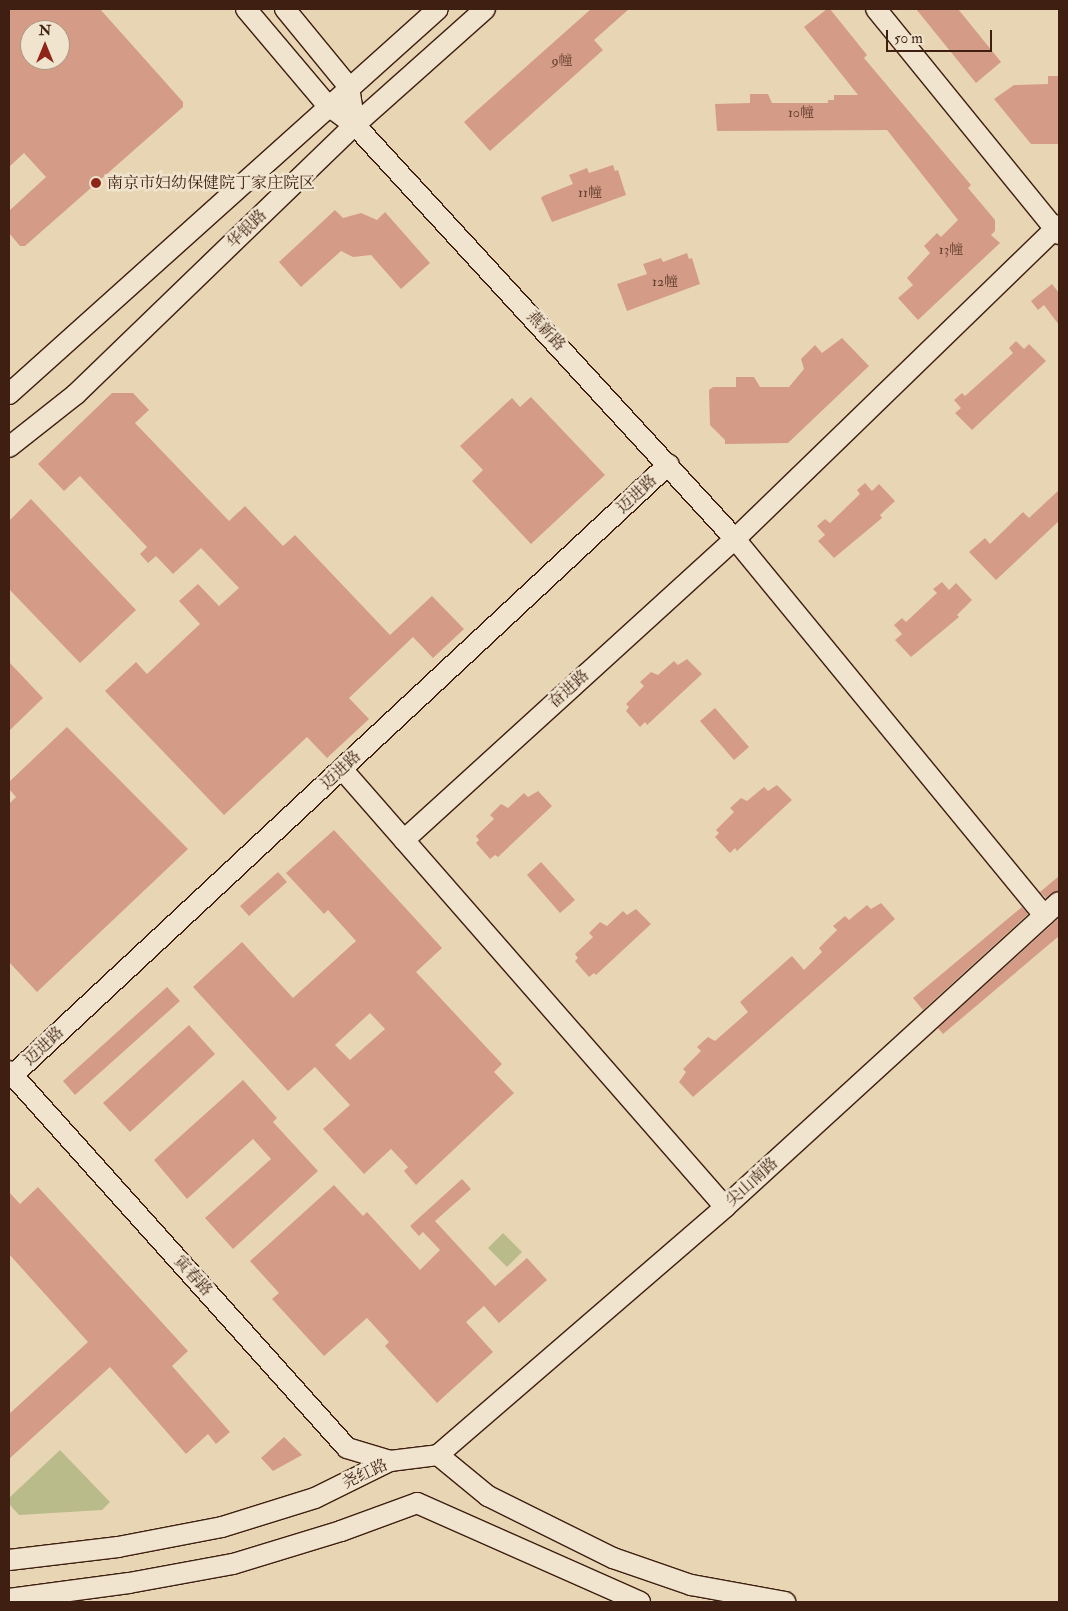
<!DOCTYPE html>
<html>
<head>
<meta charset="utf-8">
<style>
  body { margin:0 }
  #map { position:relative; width:1068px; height:1611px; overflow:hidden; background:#e8d5b4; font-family:"IM FELL Double Pica","Noto Serif SC",serif }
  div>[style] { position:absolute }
  .green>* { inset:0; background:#b9bc8a }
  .building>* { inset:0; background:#d49c87 }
  .roads { filter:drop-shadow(1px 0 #3e1f11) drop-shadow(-1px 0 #3e1f11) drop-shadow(0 1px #3e1f11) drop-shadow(0 -1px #3e1f11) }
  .secondary>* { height:20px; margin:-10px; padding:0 10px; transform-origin:10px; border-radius:10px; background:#f0e4ce }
  .dots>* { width:14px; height:14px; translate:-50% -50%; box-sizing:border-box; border:2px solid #f0e4ce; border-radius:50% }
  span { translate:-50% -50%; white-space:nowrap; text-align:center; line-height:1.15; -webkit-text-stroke:5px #f0e4ce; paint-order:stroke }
  .number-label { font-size:14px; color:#643e2e }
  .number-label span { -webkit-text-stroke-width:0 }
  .poi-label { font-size:16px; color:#3e1f11 }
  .left { translate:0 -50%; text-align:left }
  .street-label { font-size:16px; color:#3e1f11 }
  .frame { position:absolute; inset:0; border:10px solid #3e1f11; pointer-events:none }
  .north { position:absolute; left:20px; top:20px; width:50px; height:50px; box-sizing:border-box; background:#f0e4ce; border:1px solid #a99582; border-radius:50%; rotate:0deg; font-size:14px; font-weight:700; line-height:20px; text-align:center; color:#3e1f11 }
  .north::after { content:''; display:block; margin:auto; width:18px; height:22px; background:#8f2418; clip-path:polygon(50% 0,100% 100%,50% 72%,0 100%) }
  .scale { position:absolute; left:886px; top:30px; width:106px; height:22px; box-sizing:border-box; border:2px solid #3e1f11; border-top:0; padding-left:6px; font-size:15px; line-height:18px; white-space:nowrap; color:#3e1f11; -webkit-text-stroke:4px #f0e4ce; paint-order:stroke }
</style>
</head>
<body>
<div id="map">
  <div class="green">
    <i style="clip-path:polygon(503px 1233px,522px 1252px,507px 1267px,488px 1248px)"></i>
    <i style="clip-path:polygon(60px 1450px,110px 1502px,102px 1510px,19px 1515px,9px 1504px,9px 1498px)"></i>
  </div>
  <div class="building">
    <i style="clip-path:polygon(evenodd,9px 9px,100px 9px,183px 102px,183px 107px,25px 246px,20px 246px,9px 233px,9px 211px,46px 177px,24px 153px,9px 167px,9px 9px,30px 30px,60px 30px,60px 60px,30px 60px,30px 30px)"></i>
    <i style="clip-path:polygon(591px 9px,629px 9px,594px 40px,603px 50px,490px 151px,464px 122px)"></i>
    <i style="clip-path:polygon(827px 9px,830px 9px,867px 55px,864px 58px,971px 185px,968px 188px,995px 220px,995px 231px,991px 235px,1000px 243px,918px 320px,898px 298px,913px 285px,907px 278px,930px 253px,924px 246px,937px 233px,941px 237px,958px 220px,887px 130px,717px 131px,715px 104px,750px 103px,750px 94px,768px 94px,772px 103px,828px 103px,828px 100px,834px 100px,834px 95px,858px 95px,804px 27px)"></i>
    <i style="clip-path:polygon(916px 9px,958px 9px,1001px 62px,976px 83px)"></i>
    <i style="clip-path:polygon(1048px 76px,1059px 76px,1059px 144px,1031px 144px,994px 99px,1014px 85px,1048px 84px)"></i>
    <i style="clip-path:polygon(613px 165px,615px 171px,618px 170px,626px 195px,552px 222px,541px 198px,543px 196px,573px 184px,569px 175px,587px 168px,589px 173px)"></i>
    <i style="clip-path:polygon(335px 210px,343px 218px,361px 213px,377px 220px,385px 212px,430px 263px,401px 289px,371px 255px,353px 257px,341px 251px,301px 287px,279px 262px)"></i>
    <i style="clip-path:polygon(687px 253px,689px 259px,692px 258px,700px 284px,627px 311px,617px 284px,647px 274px,643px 264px,661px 258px,663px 262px)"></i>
    <i style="clip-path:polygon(1052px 284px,1059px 293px,1059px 325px,1044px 305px,1038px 310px,1031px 301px)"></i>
    <i style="clip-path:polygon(842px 338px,869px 366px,788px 443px,725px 444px,725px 440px,710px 425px,709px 390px,713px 387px,736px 387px,736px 377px,754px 377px,760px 387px,789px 387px,804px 369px,801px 359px,815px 345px,822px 353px)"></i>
    <i style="clip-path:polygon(1016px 341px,1024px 349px,1029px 344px,1046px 361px,972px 430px,955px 413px,961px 408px,954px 400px,962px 393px,965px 396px,1013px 353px,1009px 348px)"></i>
    <i style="clip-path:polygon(112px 393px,133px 393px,149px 410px,135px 423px,229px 521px,245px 506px,283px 546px,295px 535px,390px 635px,432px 596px,464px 629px,433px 658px,413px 637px,349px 698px,369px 719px,327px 758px,307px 737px,224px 815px,105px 691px,136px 662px,147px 674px,200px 624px,179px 601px,198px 584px,219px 606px,239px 588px,201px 548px,173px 574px,156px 556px,148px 563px,140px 554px,147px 547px,80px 476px,64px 491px,38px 464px)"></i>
    <i style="clip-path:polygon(531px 397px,605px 475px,531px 544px,472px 481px,483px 470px,460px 446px,512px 398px,520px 407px)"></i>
    <i style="clip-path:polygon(865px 483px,872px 491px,879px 484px,895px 501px,880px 515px,882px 518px,834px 558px,818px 541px,825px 535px,817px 526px,825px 519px,830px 523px,860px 494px,857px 490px)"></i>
    <i style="clip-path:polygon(1059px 490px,1059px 521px,996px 580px,969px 552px,985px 538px,990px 544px,1023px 512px,1029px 518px)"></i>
    <i style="clip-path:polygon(31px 499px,136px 610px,80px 663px,9px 589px,9px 521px)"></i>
    <i style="clip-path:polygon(942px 582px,949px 590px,956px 583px,972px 600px,957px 615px,959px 617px,911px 657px,895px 640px,902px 634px,894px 625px,902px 618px,906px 622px,937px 593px,933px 589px)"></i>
    <i style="clip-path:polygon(687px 659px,702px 674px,647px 725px,645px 722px,640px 727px,626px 711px,629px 707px,626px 704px,644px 686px,640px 682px,651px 672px,658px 675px,674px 661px,678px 665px)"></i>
    <i style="clip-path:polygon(9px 662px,43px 698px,9px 731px)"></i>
    <i style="clip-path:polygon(715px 708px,749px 747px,734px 760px,700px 721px)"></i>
    <i style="clip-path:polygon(67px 727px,188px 849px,37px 992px,9px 962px,9px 804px,16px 797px,9px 789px,9px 782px)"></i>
    <i style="clip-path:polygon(777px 785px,792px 800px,737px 851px,735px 848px,730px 853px,715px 837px,719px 833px,716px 830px,734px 812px,730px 808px,741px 798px,747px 801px,764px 787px,768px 791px)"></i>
    <i style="clip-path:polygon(538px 791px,552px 806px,498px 857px,495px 855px,490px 859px,476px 843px,479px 840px,476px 836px,494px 819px,490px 815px,501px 804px,508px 808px,524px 793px,528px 797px)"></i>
    <i style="clip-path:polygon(evenodd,334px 830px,442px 948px,416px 972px,502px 1064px,494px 1072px,514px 1093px,416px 1185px,404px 1171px,408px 1167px,391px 1149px,364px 1174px,323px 1129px,350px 1105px,315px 1067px,288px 1091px,193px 987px,242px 942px,293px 998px,356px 941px,328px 910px,324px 914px,286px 873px,334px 830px,370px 1013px,385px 1029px,350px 1060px,335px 1045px,370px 1013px)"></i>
    <i style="clip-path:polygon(541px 862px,575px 900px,560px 913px,527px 875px)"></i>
    <i style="clip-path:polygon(278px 872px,287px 882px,249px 916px,240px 906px)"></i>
    <i style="clip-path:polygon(1059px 876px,1059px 890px,1046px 898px,1040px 892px)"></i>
    <i style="clip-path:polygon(881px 903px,895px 919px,693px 1097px,679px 1082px,686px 1072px,683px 1069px,701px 1051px,697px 1047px,708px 1037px,715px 1041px,748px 1012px,740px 1002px,792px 956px,804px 970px,822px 952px,819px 948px,837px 930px,833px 926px,845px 916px,849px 920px,867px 905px,871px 909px)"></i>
    <i style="clip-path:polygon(1022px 907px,1028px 914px,923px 1010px,913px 998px)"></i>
    <i style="clip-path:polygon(636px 909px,651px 924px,596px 975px,594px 973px,589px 977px,575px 961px,578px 958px,575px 954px,593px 937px,589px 933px,600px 922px,607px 926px,623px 911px,627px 915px)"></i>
    <i style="clip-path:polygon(1059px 918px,1059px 936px,943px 1034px,938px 1028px)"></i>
    <i style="clip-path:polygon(167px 987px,180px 1001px,75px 1095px,63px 1081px)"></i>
    <i style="clip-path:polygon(189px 1025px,215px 1054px,130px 1132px,103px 1103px)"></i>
    <i style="clip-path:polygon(243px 1080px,277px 1118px,273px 1122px,318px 1171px,233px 1249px,205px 1218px,271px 1159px,253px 1139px,187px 1199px,154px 1160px)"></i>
    <i style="clip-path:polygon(462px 1179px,471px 1189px,435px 1221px,495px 1286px,527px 1258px,547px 1280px,499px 1323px,484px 1306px,466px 1322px,493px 1352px,437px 1403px,385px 1346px,389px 1342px,367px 1318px,324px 1356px,272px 1299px,279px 1293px,250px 1261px,334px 1185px,363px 1216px,367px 1212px,420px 1270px,440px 1250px,423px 1232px,419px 1236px,410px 1226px)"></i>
    <i style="clip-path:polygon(38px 1187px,188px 1351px,172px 1366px,230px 1432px,216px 1444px,208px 1434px,186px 1454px,110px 1367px,9px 1459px,9px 1414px,88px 1342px,9px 1254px,9px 1192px,20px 1204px)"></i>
    <i style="clip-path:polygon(284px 1437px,302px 1455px,273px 1471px,261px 1458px)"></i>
  </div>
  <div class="roads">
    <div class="secondary">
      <i style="left:246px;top:9px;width:126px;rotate:49.8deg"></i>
      <i style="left:327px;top:105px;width:34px;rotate:36deg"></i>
      <i style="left:355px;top:125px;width:562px;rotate:47.45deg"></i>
      <i style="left:735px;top:539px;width:487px;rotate:50.6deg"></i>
      <i style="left:285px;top:9px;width:101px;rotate:50.6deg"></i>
      <i style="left:349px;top:87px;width:38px;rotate:81deg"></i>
      <i style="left:876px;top:9px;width:290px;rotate:50.9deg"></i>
      <i style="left:9px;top:394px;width:576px;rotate:-41.91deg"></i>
      <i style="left:9px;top:447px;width:85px;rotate:-38.3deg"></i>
      <i style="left:76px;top:394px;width:388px;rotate:-44deg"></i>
      <i style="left:355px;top:125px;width:174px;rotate:-41.7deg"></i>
      <i style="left:342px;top:769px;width:582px;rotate:48.83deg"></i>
      <i style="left:404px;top:840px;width:447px;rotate:-42.3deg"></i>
      <i style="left:735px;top:539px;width:451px;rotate:-44.1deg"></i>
      <i style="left:9px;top:1071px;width:506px;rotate:48.12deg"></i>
      <i style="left:347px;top:1448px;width:45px;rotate:16.8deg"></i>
      <i style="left:13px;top:1075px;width:896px;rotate:-42.97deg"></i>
      <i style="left:438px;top:1455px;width:379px;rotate:-40.8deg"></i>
      <i style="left:725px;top:1207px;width:452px;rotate:-42.4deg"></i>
      <i style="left:9px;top:1560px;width:110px;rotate:-6.8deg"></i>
      <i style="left:118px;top:1547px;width:106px;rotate:-10.9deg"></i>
      <i style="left:222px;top:1527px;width:97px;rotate:-17.3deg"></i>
      <i style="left:315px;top:1498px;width:84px;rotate:-26.3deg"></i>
      <i style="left:390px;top:1461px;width:48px;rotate:-7.1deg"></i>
      <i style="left:438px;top:1455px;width:65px;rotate:39.4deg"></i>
      <i style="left:488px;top:1496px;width:140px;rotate:26.4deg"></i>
      <i style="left:613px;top:1558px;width:83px;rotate:19.1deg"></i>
      <i style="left:691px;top:1585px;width:96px;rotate:10.3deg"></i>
      <i style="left:9px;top:1599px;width:121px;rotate:-7.6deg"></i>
      <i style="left:129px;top:1583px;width:106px;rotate:-10.4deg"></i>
      <i style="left:233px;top:1564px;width:113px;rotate:-17deg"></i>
      <i style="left:341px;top:1531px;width:81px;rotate:-20.2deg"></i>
      <i style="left:417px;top:1503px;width:244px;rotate:23.9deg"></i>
    </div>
  </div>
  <div class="dots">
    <i style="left:96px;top:183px;background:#8f2418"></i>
  </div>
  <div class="number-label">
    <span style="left:562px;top:61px">9幢</span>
    <span style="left:801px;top:113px">10幢</span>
    <span style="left:590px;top:193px">11幢</span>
    <span style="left:951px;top:250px">13幢</span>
    <span style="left:665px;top:282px">12幢</span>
  </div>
  <div class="poi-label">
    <span class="left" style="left:107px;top:183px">南京市妇幼保健院丁家庄院区</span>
  </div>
  <div class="street-label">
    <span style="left:247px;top:229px;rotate:-44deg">华银路</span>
    <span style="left:546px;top:331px;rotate:47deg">燕新路</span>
    <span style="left:637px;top:494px;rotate:-43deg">迈进路</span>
    <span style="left:569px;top:689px;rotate:-42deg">奋进路</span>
    <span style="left:341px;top:770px;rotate:-43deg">迈进路</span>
    <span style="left:44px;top:1046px;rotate:-43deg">迈进路</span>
    <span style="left:752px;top:1182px;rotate:-42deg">尖山南路</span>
    <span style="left:193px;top:1276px;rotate:48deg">寅春路</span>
    <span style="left:365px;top:1474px;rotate:-25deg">尧红路</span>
  </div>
  <div class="frame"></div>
  <div class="north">N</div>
  <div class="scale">50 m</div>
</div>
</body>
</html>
